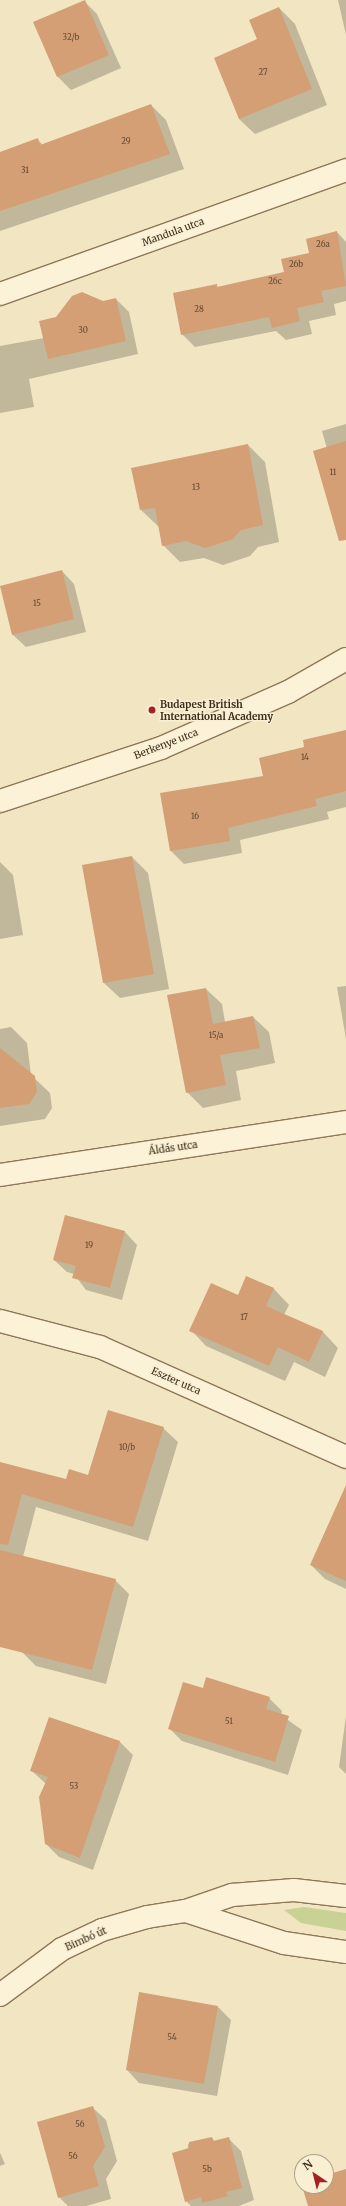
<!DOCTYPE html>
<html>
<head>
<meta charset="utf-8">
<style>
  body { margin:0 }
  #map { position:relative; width:346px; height:2206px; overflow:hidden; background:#f2e5c2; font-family:Merriweather,serif }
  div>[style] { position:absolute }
  .green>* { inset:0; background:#c9d295 }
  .shadow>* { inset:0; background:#0003 }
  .building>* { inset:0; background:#d49f74 }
  .roads { filter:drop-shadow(1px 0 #8f7657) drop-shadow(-1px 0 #8f7657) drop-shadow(0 1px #8f7657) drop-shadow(0 -1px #8f7657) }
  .street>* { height:22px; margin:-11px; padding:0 11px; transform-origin:11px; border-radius:11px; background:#fcf2d7 }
  .secondary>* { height:22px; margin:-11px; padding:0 11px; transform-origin:11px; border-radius:11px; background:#fcf2d7 }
  .dots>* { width:11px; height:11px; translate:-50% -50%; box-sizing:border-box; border:2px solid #f9efd3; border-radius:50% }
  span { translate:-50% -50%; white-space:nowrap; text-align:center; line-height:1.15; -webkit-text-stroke:3px #f9efd3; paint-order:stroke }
  .number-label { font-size:8px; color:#634a33 }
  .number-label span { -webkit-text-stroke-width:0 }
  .street-label { font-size:10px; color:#3d2d1d }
  .poi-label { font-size:10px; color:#3d2d1d; font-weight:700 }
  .left { translate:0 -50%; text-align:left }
  .north { position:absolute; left:294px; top:2154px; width:40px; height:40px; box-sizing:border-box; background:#f9efd3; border:1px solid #aea18a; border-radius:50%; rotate:325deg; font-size:11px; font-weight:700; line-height:16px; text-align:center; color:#3d2d1d }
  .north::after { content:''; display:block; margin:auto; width:14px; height:18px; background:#a42321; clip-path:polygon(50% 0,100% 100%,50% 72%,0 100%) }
</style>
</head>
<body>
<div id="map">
  <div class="green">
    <i style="clip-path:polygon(304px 1907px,346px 1913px,346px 1931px,301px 1923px,284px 1910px)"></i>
  </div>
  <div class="shadow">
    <i style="clip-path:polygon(338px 0,346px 0,346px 35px)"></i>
    <i style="clip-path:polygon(84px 1px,97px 14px,121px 68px,71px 90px,58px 77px,35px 22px)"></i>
    <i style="clip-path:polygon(279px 8px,295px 24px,327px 105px,255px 134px,239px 119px,259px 40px)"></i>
    <i style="clip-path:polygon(151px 105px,166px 120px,184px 169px,0 231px,0 153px,37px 139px,43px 145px)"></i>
    <i style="clip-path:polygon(337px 232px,346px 242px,346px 301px,334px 304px,336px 315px,309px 321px,312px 334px,286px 340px,276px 331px,195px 347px,182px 334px,216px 285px,219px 288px,285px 272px)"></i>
    <i style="clip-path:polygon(116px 299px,129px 312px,138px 354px,29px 379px,34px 407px,0 413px,0 346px,44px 338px,56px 318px)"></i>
    <i style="clip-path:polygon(346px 424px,346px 515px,322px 431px)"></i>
    <i style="clip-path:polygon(248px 445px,265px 462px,279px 542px,258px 547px,250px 556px,223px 565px,204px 558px,180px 562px,163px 545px,159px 527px,141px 510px,132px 469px)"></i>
    <i style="clip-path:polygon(62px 571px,74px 584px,86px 632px,26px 647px,13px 635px)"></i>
    <i style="clip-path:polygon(346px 731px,346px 807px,327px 812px,329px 819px,240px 840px,242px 853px,184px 864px,171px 851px,161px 794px,264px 777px,305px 748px)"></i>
    <i style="clip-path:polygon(132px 857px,148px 873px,169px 989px,120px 998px,104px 983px)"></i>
    <i style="clip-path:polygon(0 862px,13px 875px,23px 935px,0 939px)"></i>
    <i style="clip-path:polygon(346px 986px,346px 1039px,337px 987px)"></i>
    <i style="clip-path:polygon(206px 989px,222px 1004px,225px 1022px,253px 1017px,269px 1032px,275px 1063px,236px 1071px,241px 1100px,203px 1108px,187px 1092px)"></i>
    <i style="clip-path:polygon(11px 1027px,27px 1043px,31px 1075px,50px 1093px,52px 1108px,45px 1119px,0 1126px,0 1029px)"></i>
    <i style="clip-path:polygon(125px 1232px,137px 1245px,122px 1300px,86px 1290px,74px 1274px,67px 1272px,54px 1260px)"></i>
    <i style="clip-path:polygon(247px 1277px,274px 1289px,289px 1305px,284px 1315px,323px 1332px,338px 1348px,325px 1377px,294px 1362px,285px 1381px,206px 1346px,191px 1330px,238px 1296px)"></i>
    <i style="clip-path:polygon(163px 1428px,178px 1442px,148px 1541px,36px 1507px,23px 1557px,115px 1580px,129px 1594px,106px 1684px,36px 1666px,22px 1652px,0 1590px,0 1463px,67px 1481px,89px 1476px)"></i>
    <i style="clip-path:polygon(346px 1492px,346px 1589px,325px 1579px,311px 1565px)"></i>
    <i style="clip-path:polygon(203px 1689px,269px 1698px,282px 1711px,281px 1715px,302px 1730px,288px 1775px,182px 1741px,169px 1728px)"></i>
    <i style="clip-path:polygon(346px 1716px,346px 1774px,339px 1767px)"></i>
    <i style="clip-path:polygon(50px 1718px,120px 1742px,133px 1755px,93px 1870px,59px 1857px,46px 1844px,46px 1784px,32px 1771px)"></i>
    <i style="clip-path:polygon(218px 2007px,231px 2020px,217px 2096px,139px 2083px,127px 2070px)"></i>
    <i style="clip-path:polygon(93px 2108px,106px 2120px,117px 2161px,106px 2179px,111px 2199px,86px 2206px,68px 2206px,59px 2197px)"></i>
    <i style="clip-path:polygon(212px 2138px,215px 2142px,228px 2138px,241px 2151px,254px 2200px,239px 2206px,191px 2206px,186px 2201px,188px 2144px)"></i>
    <i style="clip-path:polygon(0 2153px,5px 2164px,0 2166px)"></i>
  </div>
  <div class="building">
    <i style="clip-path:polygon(85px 0,109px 55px,57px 77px,33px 22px)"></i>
    <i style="clip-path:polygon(279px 7px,312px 89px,239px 119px,214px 58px,257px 39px,249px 20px)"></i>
    <i style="clip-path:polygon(151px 104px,170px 154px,0 211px,0 152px,38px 138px,40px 145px)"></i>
    <i style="clip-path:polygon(337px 231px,346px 286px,321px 291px,324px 302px,297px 308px,300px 321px,272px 328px,269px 317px,181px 335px,173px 293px,217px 284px,217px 287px,284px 272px,281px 259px,309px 253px,306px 239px)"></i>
    <i style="clip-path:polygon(82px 292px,103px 301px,116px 298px,126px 341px,48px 359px,39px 321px,56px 317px,72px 296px)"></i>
    <i style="clip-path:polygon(346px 441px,346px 540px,339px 541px,313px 451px)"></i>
    <i style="clip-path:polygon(248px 444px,263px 525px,241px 530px,233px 539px,205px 548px,186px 541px,162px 546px,155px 508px,140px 510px,131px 468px)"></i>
    <i style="clip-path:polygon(62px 570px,74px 619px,12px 635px,0 586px)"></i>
    <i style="clip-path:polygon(346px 730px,346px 791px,315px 799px,317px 806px,228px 828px,230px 841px,170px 851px,160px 793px,263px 776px,259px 758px,304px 747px,303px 740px)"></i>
    <i style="clip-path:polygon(132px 856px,154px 974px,103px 983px,82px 865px)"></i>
    <i style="clip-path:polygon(206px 988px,213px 1024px,253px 1016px,260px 1048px,220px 1055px,226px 1085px,186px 1093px,167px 995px)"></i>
    <i style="clip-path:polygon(0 1048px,35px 1076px,37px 1092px,29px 1104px,0 1108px)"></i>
    <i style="clip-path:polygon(65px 1215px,125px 1231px,110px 1288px,72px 1278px,76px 1266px,53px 1260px)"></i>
    <i style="clip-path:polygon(246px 1276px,274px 1288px,266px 1306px,323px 1331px,309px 1362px,278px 1347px,269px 1366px,189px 1331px,211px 1283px,238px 1295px)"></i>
    <i style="clip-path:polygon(108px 1410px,164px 1427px,133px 1527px,22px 1494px,8px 1545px,0 1544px,0 1462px,66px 1479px,69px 1469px,88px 1475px)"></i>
    <i style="clip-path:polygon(346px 1485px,346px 1581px,310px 1565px)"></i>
    <i style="clip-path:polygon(0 1550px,116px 1579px,92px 1670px,0 1647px)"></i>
    <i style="clip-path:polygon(206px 1677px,270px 1697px,266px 1709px,289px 1716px,275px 1762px,168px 1729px,183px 1682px,203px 1688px)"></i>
    <i style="clip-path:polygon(49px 1717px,120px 1741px,80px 1858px,45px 1844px,39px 1797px,48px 1777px,30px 1771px)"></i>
    <i style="clip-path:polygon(139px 1992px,218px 2006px,204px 2084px,126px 2070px)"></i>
    <i style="clip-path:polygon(93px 2106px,105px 2147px,93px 2166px,99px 2186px,58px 2198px,37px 2122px)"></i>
    <i style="clip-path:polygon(212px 2137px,213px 2141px,229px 2137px,242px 2188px,226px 2192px,228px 2196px,202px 2203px,201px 2197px,185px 2202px,172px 2153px,189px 2148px,189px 2142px)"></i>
    <i style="clip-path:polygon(346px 2169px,346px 2206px,308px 2206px,302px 2186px,326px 2186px,326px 2175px)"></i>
  </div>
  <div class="roads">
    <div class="street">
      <i style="left:0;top:294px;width:368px;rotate:-19.7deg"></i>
      <i style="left:0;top:801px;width:169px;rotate:-18.2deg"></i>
      <i style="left:161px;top:748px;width:139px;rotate:-23.8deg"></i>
      <i style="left:288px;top:692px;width:67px;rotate:-29.6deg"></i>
      <i style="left:0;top:1175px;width:350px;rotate:-8.7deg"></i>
      <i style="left:0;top:1321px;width:103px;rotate:14.6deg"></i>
      <i style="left:100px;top:1347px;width:269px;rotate:24.1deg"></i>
    </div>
    <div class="secondary">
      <i style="left:186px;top:1911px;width:103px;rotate:18.1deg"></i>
      <i style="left:284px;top:1943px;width:63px;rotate:8.3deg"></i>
      <i style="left:0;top:1995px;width:77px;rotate:-36.6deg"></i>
      <i style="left:62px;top:1949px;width:44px;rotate:-25.4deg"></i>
      <i style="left:102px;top:1930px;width:47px;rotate:-16.1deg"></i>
      <i style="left:147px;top:1917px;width:39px;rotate:-9deg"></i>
      <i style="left:186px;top:1911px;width:49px;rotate:-19.2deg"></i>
      <i style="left:232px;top:1895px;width:62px;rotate:-4.6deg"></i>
      <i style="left:294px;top:1890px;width:52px;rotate:6.6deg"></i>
    </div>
  </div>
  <div class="dots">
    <i style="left:152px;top:710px;background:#a42321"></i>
  </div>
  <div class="number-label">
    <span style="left:71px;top:38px">32/b</span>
    <span style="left:263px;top:73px">27</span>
    <span style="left:126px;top:142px">29</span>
    <span style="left:25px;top:171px">31</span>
    <span style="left:323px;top:245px">26a</span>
    <span style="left:296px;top:265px">26b</span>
    <span style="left:275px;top:282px">26c</span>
    <span style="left:199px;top:310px">28</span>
    <span style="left:83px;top:331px">30</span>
    <span style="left:333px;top:473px">11</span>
    <span style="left:196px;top:488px">13</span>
    <span style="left:37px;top:604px">15</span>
    <span style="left:305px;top:758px">14</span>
    <span style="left:195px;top:817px">16</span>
    <span style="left:216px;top:1036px">15/a</span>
    <span style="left:89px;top:1246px">19</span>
    <span style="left:244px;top:1318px">17</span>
    <span style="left:127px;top:1448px">10/b</span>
    <span style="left:229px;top:1722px">51</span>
    <span style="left:74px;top:1787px">53</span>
    <span style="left:172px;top:2038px">54</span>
    <span style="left:80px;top:2125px">56</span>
    <span style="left:73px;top:2157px">56</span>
    <span style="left:207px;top:2170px">5b</span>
  </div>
  <div class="street-label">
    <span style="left:173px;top:232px;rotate:-20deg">Mandula utca</span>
    <span style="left:166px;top:744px;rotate:-21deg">Berkenye utca</span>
    <span style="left:173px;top:1148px;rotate:-8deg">Áldás utca</span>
    <span style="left:176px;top:1381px;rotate:24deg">Eszter utca</span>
    <span style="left:86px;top:1939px;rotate:-24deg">Bimbó út</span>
  </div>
  <div class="poi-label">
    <span class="left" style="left:160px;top:710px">Budapest British<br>International Academy</span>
  </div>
  <div class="north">N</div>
</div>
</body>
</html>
